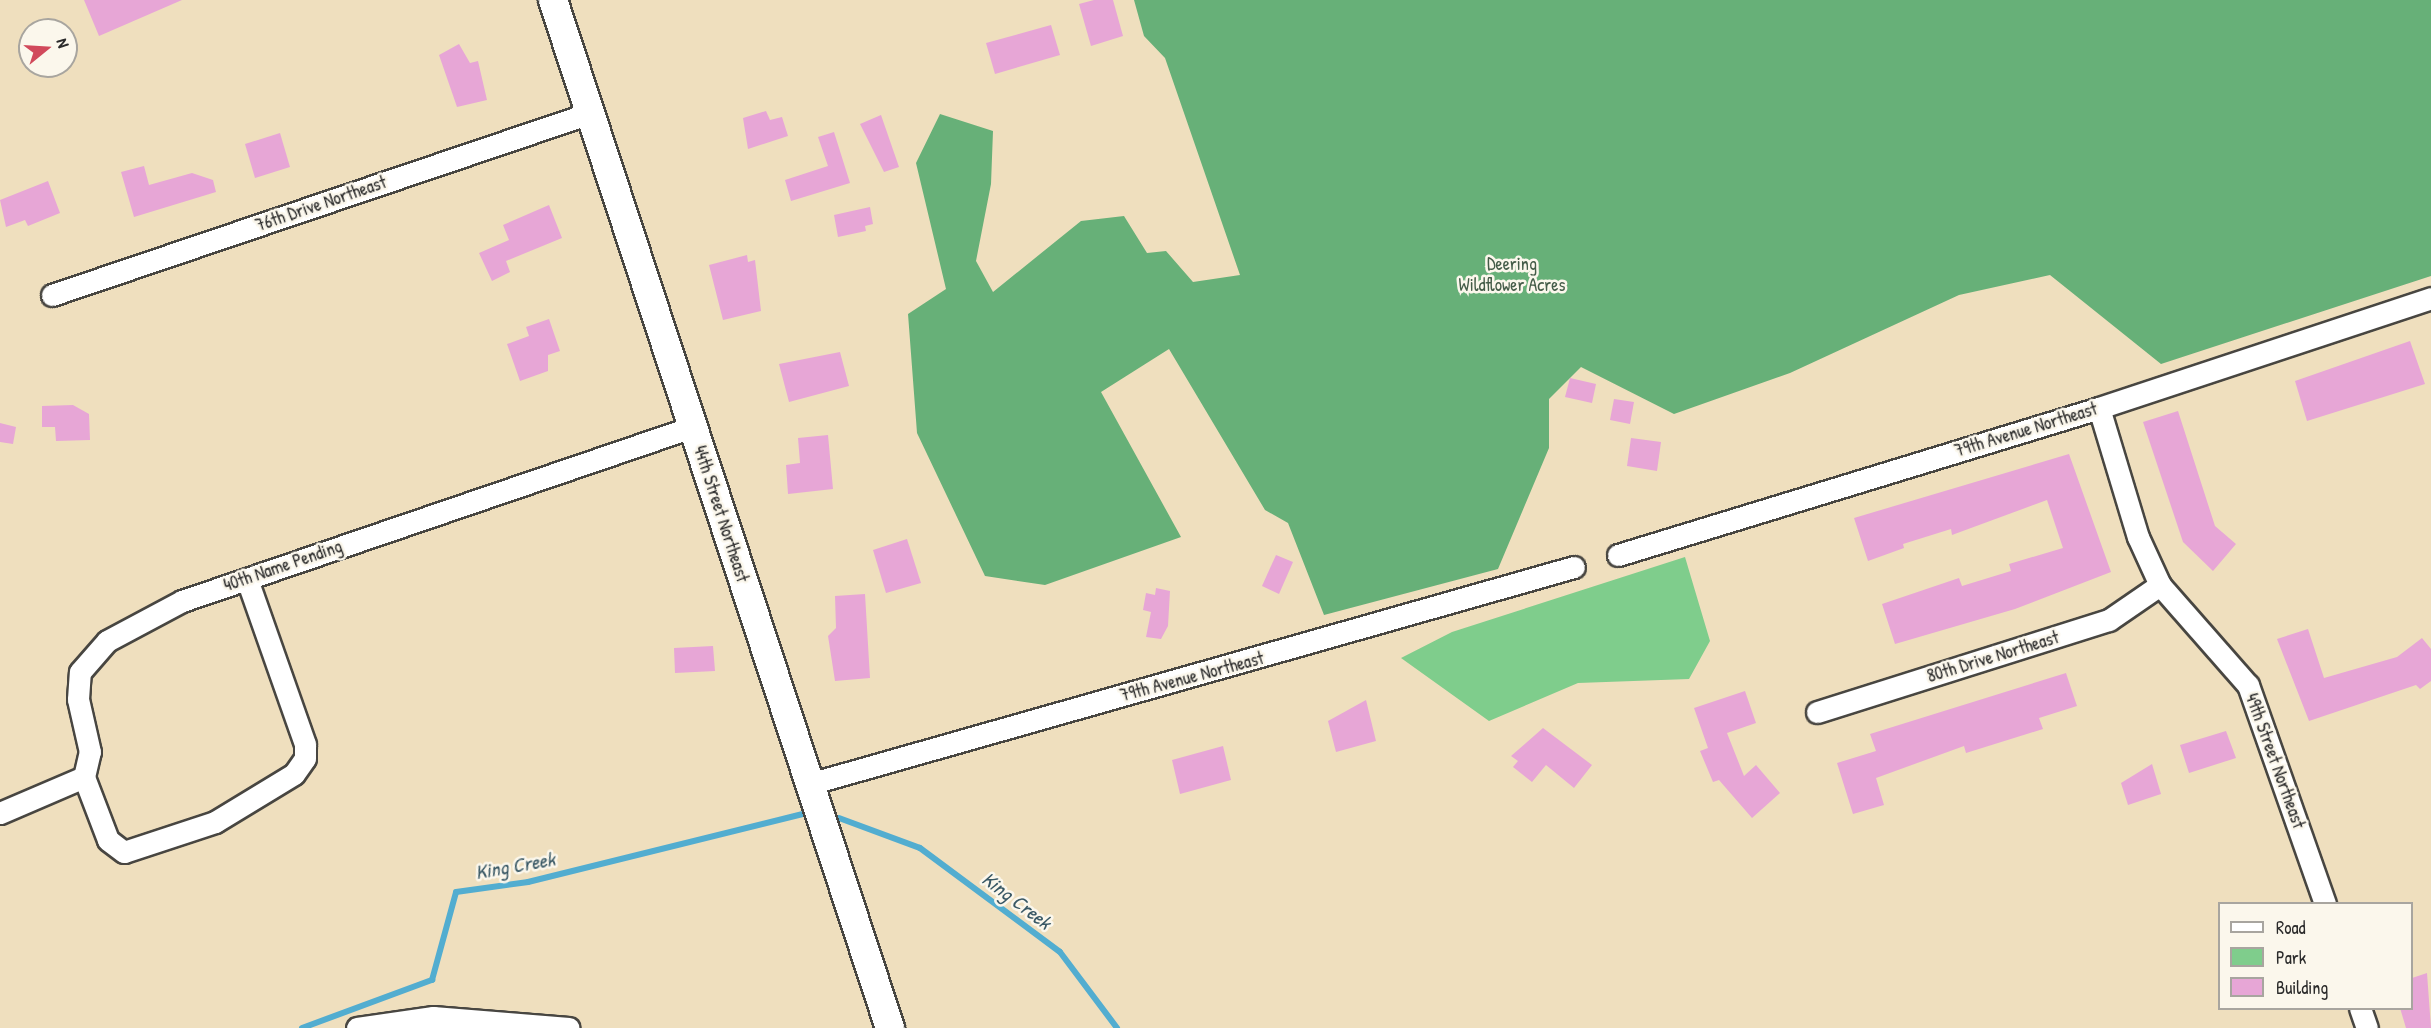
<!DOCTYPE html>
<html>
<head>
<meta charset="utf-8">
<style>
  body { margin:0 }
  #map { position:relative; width:2431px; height:1028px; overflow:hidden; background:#efdfbe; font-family:"Patrick Hand",sans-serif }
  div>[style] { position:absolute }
  .green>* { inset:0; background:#7fcd8c }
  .forest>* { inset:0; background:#67b078 }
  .stream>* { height:6px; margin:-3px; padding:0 3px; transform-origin:3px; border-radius:3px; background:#52add0 }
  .building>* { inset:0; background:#e7a6d6 }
  .roads { filter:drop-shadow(2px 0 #484641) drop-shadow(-2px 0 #484641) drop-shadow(0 2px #484641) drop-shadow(0 -2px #484641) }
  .street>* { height:21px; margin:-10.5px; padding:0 10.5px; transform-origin:10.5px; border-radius:10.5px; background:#fff }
  .secondary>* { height:28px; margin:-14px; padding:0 14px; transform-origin:14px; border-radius:14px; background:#fff }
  span { translate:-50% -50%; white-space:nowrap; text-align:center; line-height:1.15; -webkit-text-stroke:5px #fbf7ec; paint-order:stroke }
  .street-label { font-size:18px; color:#2b2b2b }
  .park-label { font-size:18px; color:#445c48 }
  .water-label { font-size:20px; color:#395865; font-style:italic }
  .legend { position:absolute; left:2218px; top:902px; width:195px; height:108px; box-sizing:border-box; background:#fbf7ec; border:2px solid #a8a59f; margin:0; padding:8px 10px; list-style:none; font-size:18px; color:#2b2b2b }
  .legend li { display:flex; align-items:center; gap:12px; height:30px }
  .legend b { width:30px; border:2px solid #a8a59f }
  .north { position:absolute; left:18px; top:18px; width:60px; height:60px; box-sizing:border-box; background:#fbf7ec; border:2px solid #a8a59f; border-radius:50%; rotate:72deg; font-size:16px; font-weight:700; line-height:24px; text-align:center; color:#2b2b2b }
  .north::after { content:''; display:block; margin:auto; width:21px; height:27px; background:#d1495b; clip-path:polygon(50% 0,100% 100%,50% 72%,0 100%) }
</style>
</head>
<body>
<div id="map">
  <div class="green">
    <i style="clip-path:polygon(1685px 557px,1710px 641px,1689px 679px,1578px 683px,1489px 721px,1401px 658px,1452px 632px)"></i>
  </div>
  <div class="forest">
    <i style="clip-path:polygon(1134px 0,2431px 0,2431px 276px,2161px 364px,2050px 275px,1959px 295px,1790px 373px,1674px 414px,1581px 367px,1549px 399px,1549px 448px,1498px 569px,1324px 615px,1288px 523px,1265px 510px,1169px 349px,1101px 392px,1181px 537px,1045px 585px,985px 576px,917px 433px,908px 314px,946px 289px,916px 163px,940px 114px,993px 131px,991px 184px,976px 261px,993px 292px,1081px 221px,1124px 216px,1147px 253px,1166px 251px,1193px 282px,1240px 275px,1165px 58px,1144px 36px)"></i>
  </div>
  <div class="stream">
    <i style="left:839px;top:818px;width:86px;rotate:20.3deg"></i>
    <i style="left:920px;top:848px;width:174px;rotate:36.6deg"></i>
    <i style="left:1060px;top:952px;width:95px;rotate:53.1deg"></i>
    <i style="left:302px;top:1028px;width:139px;rotate:-20.3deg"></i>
    <i style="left:432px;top:980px;width:91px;rotate:-74.7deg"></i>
    <i style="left:456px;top:892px;width:73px;rotate:-7.9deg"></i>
    <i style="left:528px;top:882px;width:282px;rotate:-13.9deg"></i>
  </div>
  <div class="building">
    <i style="clip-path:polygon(84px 0,182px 0,99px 36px)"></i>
    <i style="clip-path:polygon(1094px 0,1113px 0,1123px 36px,1091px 46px,1079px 4px)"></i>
    <i style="clip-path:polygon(1051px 25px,1060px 55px,995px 74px,986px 43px)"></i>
    <i style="clip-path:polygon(459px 44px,470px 63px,478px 61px,487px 100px,457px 107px,439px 55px)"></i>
    <i style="clip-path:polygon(766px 111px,770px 120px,782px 117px,788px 136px,748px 149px,743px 118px)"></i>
    <i style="clip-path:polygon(881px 115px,899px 167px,884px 172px,860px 124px)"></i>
    <i style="clip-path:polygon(834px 132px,850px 183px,791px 201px,785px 180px,828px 166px,818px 137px)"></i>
    <i style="clip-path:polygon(280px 133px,290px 167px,255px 178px,245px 144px)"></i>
    <i style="clip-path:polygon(144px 166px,149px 185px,192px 173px,213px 180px,216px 192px,134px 217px,121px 172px)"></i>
    <i style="clip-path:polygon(48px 181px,60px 213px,28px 226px,25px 220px,6px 227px,0 200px)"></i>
    <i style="clip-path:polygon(549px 205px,562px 238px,506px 261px,510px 272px,492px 281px,479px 253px,509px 240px,503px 225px)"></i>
    <i style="clip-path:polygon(870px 207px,873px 224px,865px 226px,866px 231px,838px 237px,834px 215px)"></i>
    <i style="clip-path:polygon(747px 255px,748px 262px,755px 260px,761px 311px,723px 320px,709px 265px)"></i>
    <i style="clip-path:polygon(549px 319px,560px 351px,548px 355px,548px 371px,520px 381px,507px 344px,529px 336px,526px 327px)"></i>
    <i style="clip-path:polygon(2410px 341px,2425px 384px,2307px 421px,2295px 381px)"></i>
    <i style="clip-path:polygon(840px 352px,849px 386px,789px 402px,779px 364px)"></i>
    <i style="clip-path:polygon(1570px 378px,1596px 384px,1592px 403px,1565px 397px)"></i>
    <i style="clip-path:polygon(1614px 399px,1634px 402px,1630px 424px,1610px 420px)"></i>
    <i style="clip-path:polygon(73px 405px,89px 414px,90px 440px,56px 441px,55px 427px,42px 427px,42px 406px)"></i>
    <i style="clip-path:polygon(2178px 411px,2215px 526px,2236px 544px,2213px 571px,2183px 542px,2143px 422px)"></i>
    <i style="clip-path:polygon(0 423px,16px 427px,13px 444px,0 442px)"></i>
    <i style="clip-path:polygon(828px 435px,833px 489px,788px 494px,786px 465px,800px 463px,798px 438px)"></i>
    <i style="clip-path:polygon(1631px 438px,1661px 442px,1657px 471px,1627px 466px)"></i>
    <i style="clip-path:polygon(2069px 454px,2111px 572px,2015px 609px,1895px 644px,1882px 604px,1959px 578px,1962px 586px,2011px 571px,2009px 564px,2063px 548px,2047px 500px,1952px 535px,1951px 529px,1903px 544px,1904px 548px,1868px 561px,1854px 518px)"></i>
    <i style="clip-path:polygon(907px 539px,921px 583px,886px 593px,873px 550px)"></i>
    <i style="clip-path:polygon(1276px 555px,1293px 562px,1279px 594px,1262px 586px)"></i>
    <i style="clip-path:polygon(1156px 588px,1170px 591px,1168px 626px,1161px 639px,1146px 637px,1151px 612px,1143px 610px,1146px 593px,1155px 595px)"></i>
    <i style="clip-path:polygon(865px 594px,870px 678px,835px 681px,828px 636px,836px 628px,835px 596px)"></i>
    <i style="clip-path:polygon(2308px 629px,2324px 678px,2397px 657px,2422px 638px,2431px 649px,2431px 681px,2420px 689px,2416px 685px,2309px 721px,2277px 639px)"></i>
    <i style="clip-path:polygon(713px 646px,715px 671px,675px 673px,674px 648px)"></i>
    <i style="clip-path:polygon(2066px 673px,2077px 706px,2039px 718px,2043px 729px,1966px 753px,1964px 746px,1876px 778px,1884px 805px,1853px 814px,1837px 763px,1876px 751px,1870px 734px)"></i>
    <i style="clip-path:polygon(1745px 691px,1756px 723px,1727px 733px,1744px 776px,1756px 765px,1780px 793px,1752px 818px,1719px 780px,1713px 782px,1700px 751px,1708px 748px,1694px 708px)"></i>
    <i style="clip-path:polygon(1366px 700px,1376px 741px,1336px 752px,1328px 721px)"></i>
    <i style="clip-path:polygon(1543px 728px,1592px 765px,1574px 788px,1546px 765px,1532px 782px,1513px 767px,1518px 761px,1511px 756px)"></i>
    <i style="clip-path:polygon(2226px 731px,2236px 758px,2189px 773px,2180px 745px)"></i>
    <i style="clip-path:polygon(1223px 746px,1231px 780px,1180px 794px,1172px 760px)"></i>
    <i style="clip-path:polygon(2152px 764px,2161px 794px,2128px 805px,2121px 783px)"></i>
    <i style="clip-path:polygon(2427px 973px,2431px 1028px,2406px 1028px,2400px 1008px,2412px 1008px,2412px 978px)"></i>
  </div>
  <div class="roads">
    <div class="street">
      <i style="left:52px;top:295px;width:568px;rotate:-18.69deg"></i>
      <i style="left:2099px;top:408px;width:135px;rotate:73.2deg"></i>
      <i style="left:2138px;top:537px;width:53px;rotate:65.4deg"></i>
      <i style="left:2160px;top:585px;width:133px;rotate:48.7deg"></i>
      <i style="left:2248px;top:685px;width:232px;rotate:70.6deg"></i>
      <i style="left:1618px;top:555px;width:503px;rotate:-16.99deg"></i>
      <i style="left:2099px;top:408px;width:350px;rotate:-18.3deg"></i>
      <i style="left:1817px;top:712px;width:306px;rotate:-17.5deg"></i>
      <i style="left:2109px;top:620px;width:62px;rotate:-34.5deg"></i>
      <i style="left:84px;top:777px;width:67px;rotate:69.1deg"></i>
      <i style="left:108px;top:840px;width:20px;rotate:37deg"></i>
      <i style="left:124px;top:852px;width:96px;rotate:-18.2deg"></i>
      <i style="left:215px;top:822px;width:92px;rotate:-31.3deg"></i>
      <i style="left:294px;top:774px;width:19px;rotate:-55deg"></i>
      <i style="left:305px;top:758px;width:14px;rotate:-90deg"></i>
      <i style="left:305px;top:744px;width:175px;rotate:-109.4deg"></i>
      <i style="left:809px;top:784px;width:795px;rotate:-15.84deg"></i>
      <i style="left:0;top:813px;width:91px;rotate:-23.2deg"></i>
      <i style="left:84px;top:777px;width:26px;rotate:-77deg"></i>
      <i style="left:90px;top:752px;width:54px;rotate:-102.8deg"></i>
      <i style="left:78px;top:699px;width:27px;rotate:-86deg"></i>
      <i style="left:80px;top:672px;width:41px;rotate:-48.9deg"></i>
      <i style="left:107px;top:641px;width:85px;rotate:-28.1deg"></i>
      <i style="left:182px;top:601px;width:539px;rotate:-18.84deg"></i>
      <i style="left:2360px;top:1008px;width:21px;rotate:71deg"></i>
      <i style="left:357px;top:1028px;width:77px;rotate:-8.2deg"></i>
      <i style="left:433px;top:1017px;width:136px;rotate:4.6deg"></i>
    </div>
    <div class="secondary">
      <i style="left:553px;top:0;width:1082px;rotate:71.85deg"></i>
    </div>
  </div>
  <div class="street-label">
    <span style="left:321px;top:204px;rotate:-19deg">76th Drive Northeast</span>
    <span style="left:2026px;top:430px;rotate:-17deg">79th Avenue Northeast</span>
    <span style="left:721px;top:514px;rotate:72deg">44th Street Northeast</span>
    <span style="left:283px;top:566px;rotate:-19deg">40th Name Pending</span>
    <span style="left:1993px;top:657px;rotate:-17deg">80th Drive Northeast</span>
    <span style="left:1192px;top:677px;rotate:-15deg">79th Avenue Northeast</span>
    <span style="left:2275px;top:761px;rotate:70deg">49th Street Northeast</span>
  </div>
  <div class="park-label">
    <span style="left:1512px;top:275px">Deering<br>Wildflower Acres</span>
  </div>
  <div class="water-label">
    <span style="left:515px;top:865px;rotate:-10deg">King Creek</span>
    <span style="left:1017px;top:900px;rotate:37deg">King Creek</span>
  </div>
  <ul class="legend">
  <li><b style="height:8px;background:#fff"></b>Road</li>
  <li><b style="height:16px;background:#7fcd8c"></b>Park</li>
  <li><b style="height:16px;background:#e7a6d6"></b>Building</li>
  </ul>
  <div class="north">N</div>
</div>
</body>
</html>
